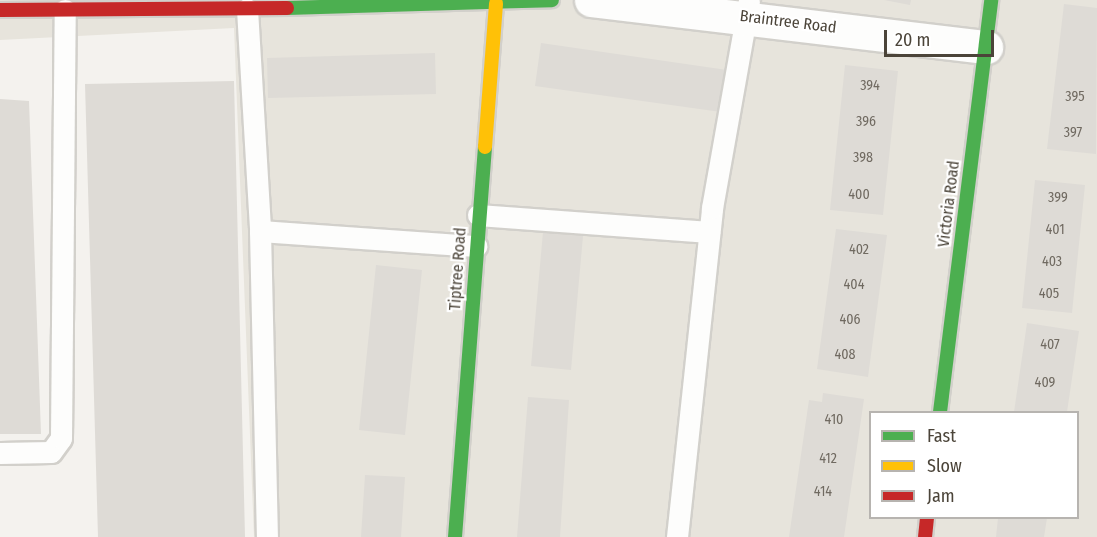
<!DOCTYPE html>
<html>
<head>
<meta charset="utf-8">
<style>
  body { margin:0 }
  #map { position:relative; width:1097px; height:537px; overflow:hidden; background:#f4f2ee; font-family:"Fira Sans Condensed",sans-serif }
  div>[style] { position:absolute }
  .residential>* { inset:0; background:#e7e4dc }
  .building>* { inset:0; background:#dedbd6 }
  .roads { filter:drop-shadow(2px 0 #d2d0cb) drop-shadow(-2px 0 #d2d0cb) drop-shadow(0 2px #d2d0cb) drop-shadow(0 -2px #d2d0cb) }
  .lane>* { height:21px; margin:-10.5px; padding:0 10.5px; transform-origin:10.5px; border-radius:10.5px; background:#fdfdfc }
  .street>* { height:33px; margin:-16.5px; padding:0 16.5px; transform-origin:16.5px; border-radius:16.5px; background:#fdfdfc }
  .fast>* { height:14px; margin:-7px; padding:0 7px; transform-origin:7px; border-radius:7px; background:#4caf50 }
  .slow>* { height:14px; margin:-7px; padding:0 7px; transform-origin:7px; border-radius:7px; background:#ffc107 }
  .jam>* { height:14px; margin:-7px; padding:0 7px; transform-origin:7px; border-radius:7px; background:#c62828 }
  span { translate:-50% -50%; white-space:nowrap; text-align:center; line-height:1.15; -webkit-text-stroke:4.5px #fff; paint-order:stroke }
  .number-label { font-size:14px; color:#706a61 }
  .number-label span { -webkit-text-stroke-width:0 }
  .street-label { font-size:16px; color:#4b4439 }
  .legend { position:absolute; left:869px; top:411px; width:210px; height:108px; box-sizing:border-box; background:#fff; border:2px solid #b7b4b0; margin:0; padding:8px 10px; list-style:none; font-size:18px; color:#4b4439 }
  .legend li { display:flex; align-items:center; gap:12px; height:30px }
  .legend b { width:30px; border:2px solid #b7b4b0 }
  .scale { position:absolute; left:884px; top:30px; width:110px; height:27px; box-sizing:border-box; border:3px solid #4b4439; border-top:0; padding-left:8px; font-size:18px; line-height:21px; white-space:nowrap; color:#4b4439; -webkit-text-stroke:4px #fff; paint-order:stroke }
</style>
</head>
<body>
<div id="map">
  <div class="residential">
    <i style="clip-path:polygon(evenodd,0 0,1097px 0,1097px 537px,254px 537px,234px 28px,0 40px,0 0,870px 412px,1078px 412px,1078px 518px,870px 518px,870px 412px)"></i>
  </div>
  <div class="building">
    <i style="clip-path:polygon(884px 0,911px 0,910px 5px)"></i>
    <i style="clip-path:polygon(1064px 4px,1097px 8px,1096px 154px,1047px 149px)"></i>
    <i style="clip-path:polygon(541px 43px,727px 70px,721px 112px,535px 86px)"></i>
    <i style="clip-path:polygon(435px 53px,436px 94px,268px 98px,267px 58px)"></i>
    <i style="clip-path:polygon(845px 65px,898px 71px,883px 215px,830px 210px)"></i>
    <i style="clip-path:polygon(234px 81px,245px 537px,98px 537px,85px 84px)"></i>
    <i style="clip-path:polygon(0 99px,29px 101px,41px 434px,0 434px)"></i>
    <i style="clip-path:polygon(1035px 180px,1085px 185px,1072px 313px,1022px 308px)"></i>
    <i style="clip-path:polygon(836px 229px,887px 235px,868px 377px,817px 369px)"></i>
    <i style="clip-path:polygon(543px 232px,583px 236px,571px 370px,531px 366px)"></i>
    <i style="clip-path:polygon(376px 265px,422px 270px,405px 435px,359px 430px)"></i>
    <i style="clip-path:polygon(1027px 323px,1079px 331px,1067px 412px,1014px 412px)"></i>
    <i style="clip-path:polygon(823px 393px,864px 399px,844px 537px,789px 537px,809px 400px,822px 402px)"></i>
    <i style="clip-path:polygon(528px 397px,569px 400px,560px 537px,517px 537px)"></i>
    <i style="clip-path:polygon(365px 475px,405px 477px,401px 537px,361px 537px)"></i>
    <i style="clip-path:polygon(998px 518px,1047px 518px,1044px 537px,996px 537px)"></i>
  </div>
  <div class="roads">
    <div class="lane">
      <i style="left:247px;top:9px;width:222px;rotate:86.6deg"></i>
      <i style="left:260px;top:231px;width:306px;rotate:88.7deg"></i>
      <i style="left:478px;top:215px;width:232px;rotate:4.2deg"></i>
      <i style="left:260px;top:231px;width:217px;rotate:4deg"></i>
      <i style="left:0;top:453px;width:51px;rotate:-1.1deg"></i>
      <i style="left:51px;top:452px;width:17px;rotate:-54deg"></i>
      <i style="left:61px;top:438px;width:428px;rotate:-89.5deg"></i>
      <i style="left:677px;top:537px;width:331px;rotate:-83.9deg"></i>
      <i style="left:712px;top:208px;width:211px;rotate:-79.9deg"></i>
    </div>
    <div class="street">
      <i style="left:591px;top:0;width:398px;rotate:6.8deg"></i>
    </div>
    <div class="fast">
      <i style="left:287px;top:8px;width:265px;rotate:-1.7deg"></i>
      <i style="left:940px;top:412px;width:415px;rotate:-82.9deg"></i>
      <i style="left:455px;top:537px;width:391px;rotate:-85.6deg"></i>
    </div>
    <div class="slow">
      <i style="left:485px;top:147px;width:144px;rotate:-85.6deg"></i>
    </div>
    <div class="jam">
      <i style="left:0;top:10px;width:287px;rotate:-0.4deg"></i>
      <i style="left:925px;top:537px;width:19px;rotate:-84deg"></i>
    </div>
  </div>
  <div class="number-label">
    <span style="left:870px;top:86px">394</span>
    <span style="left:1075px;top:97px">395</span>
    <span style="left:866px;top:122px">396</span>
    <span style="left:1073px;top:133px">397</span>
    <span style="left:863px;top:158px">398</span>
    <span style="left:859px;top:195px">400</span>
    <span style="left:1058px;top:198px">399</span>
    <span style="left:1055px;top:230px">401</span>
    <span style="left:859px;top:250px">402</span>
    <span style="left:1052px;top:262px">403</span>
    <span style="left:854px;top:285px">404</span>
    <span style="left:1049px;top:294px">405</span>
    <span style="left:850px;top:320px">406</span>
    <span style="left:1050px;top:345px">407</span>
    <span style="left:845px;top:355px">408</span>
    <span style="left:1045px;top:383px">409</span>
    <span style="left:834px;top:420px">410</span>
    <span style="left:828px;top:459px">412</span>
    <span style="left:823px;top:492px">414</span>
  </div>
  <div class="street-label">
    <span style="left:788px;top:22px;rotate:7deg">Braintree Road</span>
    <span style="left:949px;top:204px;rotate:-83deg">Victoria Road</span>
    <span style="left:458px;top:269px;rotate:-86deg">Tiptree Road</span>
  </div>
  <ul class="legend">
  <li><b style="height:8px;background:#4caf50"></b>Fast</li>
  <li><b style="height:8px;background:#ffc107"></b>Slow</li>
  <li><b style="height:8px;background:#c62828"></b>Jam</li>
  </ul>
  <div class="scale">20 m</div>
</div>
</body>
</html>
